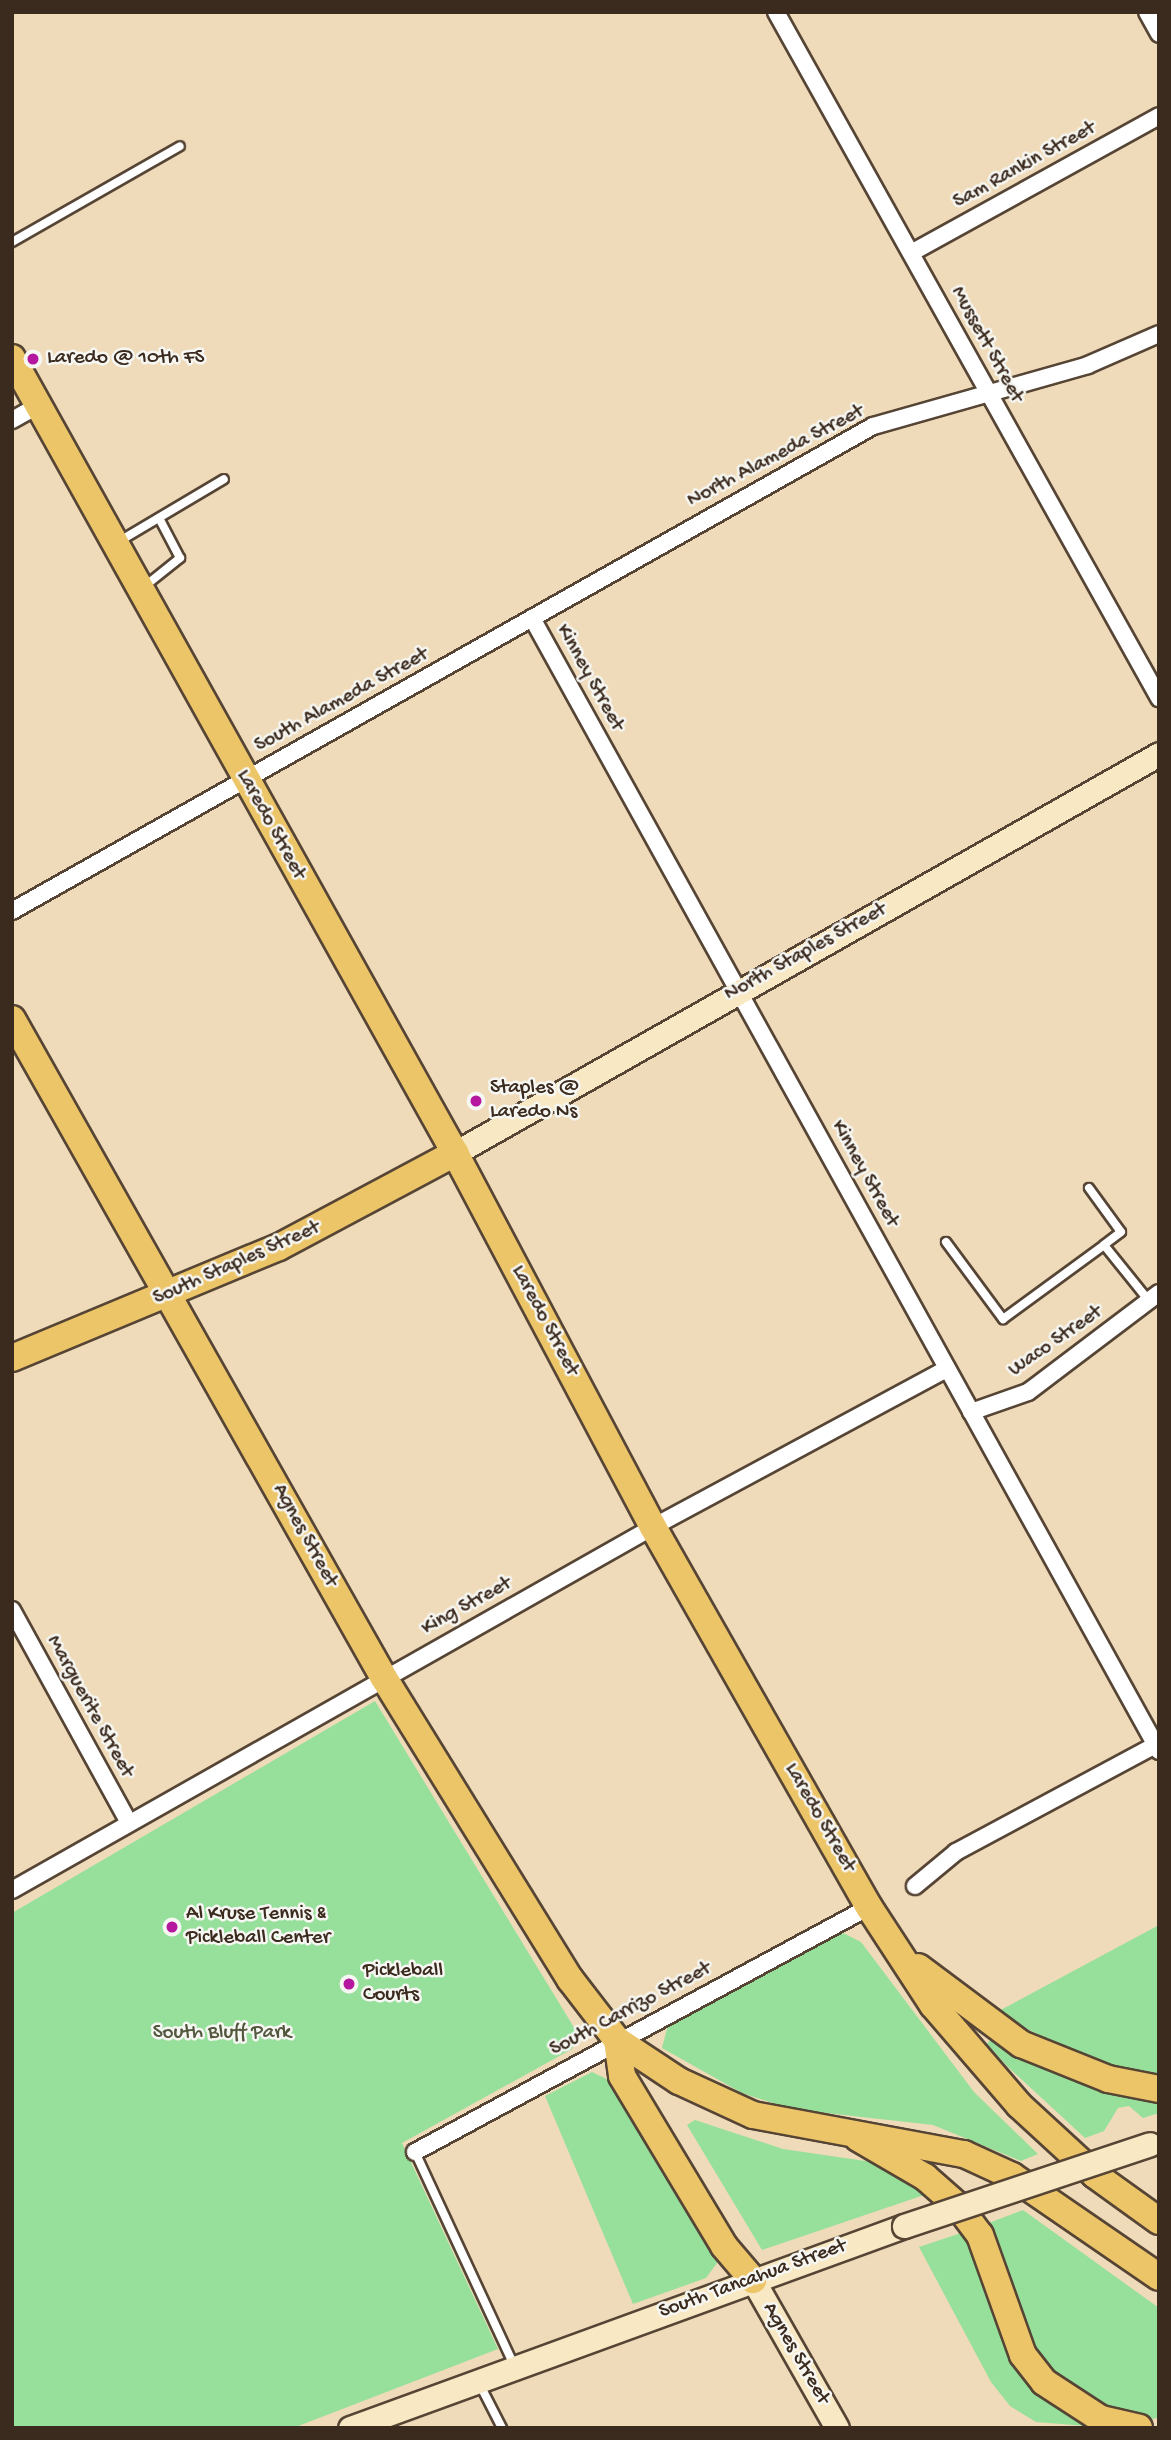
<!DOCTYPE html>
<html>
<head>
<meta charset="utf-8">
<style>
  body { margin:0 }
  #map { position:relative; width:1171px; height:2440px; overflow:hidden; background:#efdbb9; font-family:"Gochi Hand",sans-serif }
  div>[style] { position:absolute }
  .green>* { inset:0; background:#96e09b }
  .roads { filter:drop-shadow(2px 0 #564535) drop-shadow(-2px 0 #564535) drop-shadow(0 2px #564535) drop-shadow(0 -2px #564535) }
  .lane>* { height:8px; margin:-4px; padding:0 4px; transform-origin:4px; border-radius:4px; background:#fff }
  .street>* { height:16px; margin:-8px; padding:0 8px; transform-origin:8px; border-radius:8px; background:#fff }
  .secondary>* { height:23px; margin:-11.5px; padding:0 11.5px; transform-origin:11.5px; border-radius:11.5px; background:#f8e8c3 }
  .primary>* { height:26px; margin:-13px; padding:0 13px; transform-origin:13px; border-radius:13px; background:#edc569 }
  .bridges { filter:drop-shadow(2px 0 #564535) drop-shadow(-2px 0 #564535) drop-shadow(0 2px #564535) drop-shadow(0 -2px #564535) }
  .secondary-bridge>* { height:23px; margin:-11.5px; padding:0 11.5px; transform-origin:11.5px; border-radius:11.5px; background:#f8e8c3 }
  .dots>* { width:19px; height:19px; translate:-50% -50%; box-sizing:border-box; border:4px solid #f6f6f2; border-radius:50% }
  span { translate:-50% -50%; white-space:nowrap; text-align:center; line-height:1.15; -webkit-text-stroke:5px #f6f6f2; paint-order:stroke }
  .street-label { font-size:21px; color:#3b2a1e }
  .poi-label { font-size:21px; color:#3b2a1e }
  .left { translate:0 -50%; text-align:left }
  .park-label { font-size:21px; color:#52583d }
  .frame { position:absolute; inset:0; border:14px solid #3b2a1e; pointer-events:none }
</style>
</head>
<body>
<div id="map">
  <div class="green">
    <i style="clip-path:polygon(375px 1701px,578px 2034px,572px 2049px,402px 2143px,498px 2349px,293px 2428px,12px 2428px,12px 1913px)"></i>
    <i style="clip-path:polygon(1159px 1925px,1159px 2076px,1090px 2060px,995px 2013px)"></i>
    <i style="clip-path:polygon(843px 1933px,861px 1942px,974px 2092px,1038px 2154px,1021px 2161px,933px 2125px,791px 2109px,742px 2093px,662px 2048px,668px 2025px)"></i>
    <i style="clip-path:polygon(993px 2037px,1159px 2097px,1159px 2113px,1143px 2118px,1129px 2106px,1118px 2108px,1104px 2131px,1085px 2138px,1007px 2066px,987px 2044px)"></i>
    <i style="clip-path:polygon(592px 2072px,611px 2081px,715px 2250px,717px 2263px,706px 2278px,633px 2304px,545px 2096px)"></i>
    <i style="clip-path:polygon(695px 2120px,783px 2149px,879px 2163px,933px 2192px,762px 2250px,687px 2125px)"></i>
    <i style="clip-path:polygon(1023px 2210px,1159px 2308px,1159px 2417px,1147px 2421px,1116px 2414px,1058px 2381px,1033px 2351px,986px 2224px)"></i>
    <i style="clip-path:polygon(970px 2230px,1012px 2351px,1111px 2428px,1036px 2422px,1010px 2406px,991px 2382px,919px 2247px)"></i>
  </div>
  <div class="roads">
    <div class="lane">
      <i style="left:12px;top:242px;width:193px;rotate:-29.7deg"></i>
      <i style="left:118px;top:542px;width:123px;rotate:-30.7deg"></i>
      <i style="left:145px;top:586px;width:45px;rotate:-38.7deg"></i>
      <i style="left:180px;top:558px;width:45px;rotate:-117.7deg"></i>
      <i style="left:1089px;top:1188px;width:54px;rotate:54deg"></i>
      <i style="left:1121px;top:1232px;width:21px;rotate:143deg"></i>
      <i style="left:946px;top:1242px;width:96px;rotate:53.5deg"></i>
      <i style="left:1003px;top:1319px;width:125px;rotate:-36.2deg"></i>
      <i style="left:1104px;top:1245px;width:72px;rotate:51.2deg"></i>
      <i style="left:415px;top:2152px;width:235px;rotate:65.1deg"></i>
      <i style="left:479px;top:2383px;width:51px;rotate:62.9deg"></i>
    </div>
    <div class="street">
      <i style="left:776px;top:12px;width:786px;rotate:60.82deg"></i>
      <i style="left:1147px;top:12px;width:25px;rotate:61deg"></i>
      <i style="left:911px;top:253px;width:283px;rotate:-28.9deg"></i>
      <i style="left:12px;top:420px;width:31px;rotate:-29deg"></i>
      <i style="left:532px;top:618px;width:1295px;rotate:61.04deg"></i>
      <i style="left:12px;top:911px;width:988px;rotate:-29.39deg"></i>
      <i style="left:873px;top:426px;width:223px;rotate:-15.8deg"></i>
      <i style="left:1088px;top:365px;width:77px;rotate:-23.6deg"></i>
      <i style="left:971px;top:1412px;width:60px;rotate:-19.3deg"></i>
      <i style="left:1028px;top:1392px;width:164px;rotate:-37.1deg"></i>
      <i style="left:12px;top:1610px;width:243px;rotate:61.2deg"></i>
      <i style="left:915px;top:1886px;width:53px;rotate:-39.7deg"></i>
      <i style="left:956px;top:1852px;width:230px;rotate:-28.2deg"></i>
      <i style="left:12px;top:1890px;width:737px;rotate:-29.52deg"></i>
      <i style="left:653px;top:1527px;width:334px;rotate:-28.3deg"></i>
      <i style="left:415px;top:2152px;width:516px;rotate:-28.35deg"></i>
    </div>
    <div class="secondary">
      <i style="left:455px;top:1153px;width:809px;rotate:-29.54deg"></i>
      <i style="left:753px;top:2280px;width:170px;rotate:60.4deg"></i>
      <i style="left:350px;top:2428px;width:590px;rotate:-20.03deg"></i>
    </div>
    <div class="primary">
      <i style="left:12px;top:358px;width:910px;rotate:60.87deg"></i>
      <i style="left:455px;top:1153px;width:423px;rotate:62.1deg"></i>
      <i style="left:653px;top:1527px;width:437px;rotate:60.4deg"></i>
      <i style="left:869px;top:1907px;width:117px;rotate:56.9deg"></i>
      <i style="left:933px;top:2005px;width:132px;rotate:49.3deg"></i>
      <i style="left:1019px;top:2105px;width:103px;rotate:42.6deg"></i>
      <i style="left:1095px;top:2175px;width:79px;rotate:35.7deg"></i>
      <i style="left:12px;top:1019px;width:757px;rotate:60.56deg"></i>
      <i style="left:384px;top:1678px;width:354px;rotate:58.3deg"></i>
      <i style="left:570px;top:1979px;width:77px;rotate:52.4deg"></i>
      <i style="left:617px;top:2040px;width:74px;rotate:33.5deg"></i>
      <i style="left:679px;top:2081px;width:81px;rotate:24.7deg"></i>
      <i style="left:753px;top:2115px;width:215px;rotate:10.5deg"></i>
      <i style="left:964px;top:2154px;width:53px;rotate:24.6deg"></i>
      <i style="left:1012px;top:2176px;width:178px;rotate:34.5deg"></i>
      <i style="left:12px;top:1358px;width:289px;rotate:-22.6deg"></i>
      <i style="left:279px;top:1247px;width:200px;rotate:-28.1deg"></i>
      <i style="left:918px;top:1967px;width:129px;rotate:36.8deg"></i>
      <i style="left:1021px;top:2044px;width:94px;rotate:21.9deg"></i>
      <i style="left:1108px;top:2079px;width:52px;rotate:11.1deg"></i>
      <i style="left:617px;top:2040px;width:36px;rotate:82deg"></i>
      <i style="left:622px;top:2076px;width:198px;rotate:59deg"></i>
      <i style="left:724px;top:2246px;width:45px;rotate:49.5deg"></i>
      <i style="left:858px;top:2138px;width:78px;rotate:30.2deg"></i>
      <i style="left:925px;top:2177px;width:44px;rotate:41.3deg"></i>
      <i style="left:958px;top:2206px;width:36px;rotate:53deg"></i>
      <i style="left:980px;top:2235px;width:127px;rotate:70.3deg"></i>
      <i style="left:1023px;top:2355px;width:34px;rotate:52deg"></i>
      <i style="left:1044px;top:2382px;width:68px;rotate:33deg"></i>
      <i style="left:1101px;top:2419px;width:39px;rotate:13deg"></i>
    </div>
  </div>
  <div class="bridges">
    <div class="secondary-bridge">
      <i style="left:904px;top:2226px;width:259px;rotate:-18.4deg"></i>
    </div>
  </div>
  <div class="dots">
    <i style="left:33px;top:359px;background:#b5179e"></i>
    <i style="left:476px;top:1101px;background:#b5179e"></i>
    <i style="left:172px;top:1927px;background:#b5179e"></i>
    <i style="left:349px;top:1984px;background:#b5179e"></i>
  </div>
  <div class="street-label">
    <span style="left:1025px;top:166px;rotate:-29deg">Sam Rankin Street</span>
    <span style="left:986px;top:345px;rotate:61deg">Mussett Street</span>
    <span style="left:776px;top:457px;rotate:-28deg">North Alameda Street</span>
    <span style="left:589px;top:678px;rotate:61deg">Kinney Street</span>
    <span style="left:342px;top:701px;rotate:-29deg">South Alameda Street</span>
    <span style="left:270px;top:825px;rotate:61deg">Laredo Street</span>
    <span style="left:806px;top:953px;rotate:-29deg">North Staples Street</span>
    <span style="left:864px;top:1174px;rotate:61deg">Kinney Street</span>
    <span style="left:237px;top:1264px;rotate:-24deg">South Staples Street</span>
    <span style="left:544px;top:1321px;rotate:62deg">Laredo Street</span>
    <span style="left:1056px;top:1342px;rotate:-35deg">Waco Street</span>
    <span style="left:304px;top:1536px;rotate:61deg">Agnes Street</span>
    <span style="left:467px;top:1607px;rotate:-29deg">King Street</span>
    <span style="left:89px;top:1707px;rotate:61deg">Marguerite Street</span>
    <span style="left:819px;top:1818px;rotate:60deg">Laredo Street</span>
    <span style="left:631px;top:2010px;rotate:-28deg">South Carrizo Street</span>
    <span style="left:753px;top:2280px;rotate:-20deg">South Tancahua Street</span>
    <span style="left:795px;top:2354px;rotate:60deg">Agnes Street</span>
  </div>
  <div class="poi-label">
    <span class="left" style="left:47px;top:359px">Laredo @ 10th FS</span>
    <span class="left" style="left:490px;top:1101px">Staples @<br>Laredo Ns</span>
    <span class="left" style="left:186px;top:1927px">Al Kruse Tennis &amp;<br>Pickleball Center</span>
    <span class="left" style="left:363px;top:1984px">Pickleball<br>Courts</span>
  </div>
  <div class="park-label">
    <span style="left:222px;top:2034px">South Bluff Park</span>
  </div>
  <div class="frame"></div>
</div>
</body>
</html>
